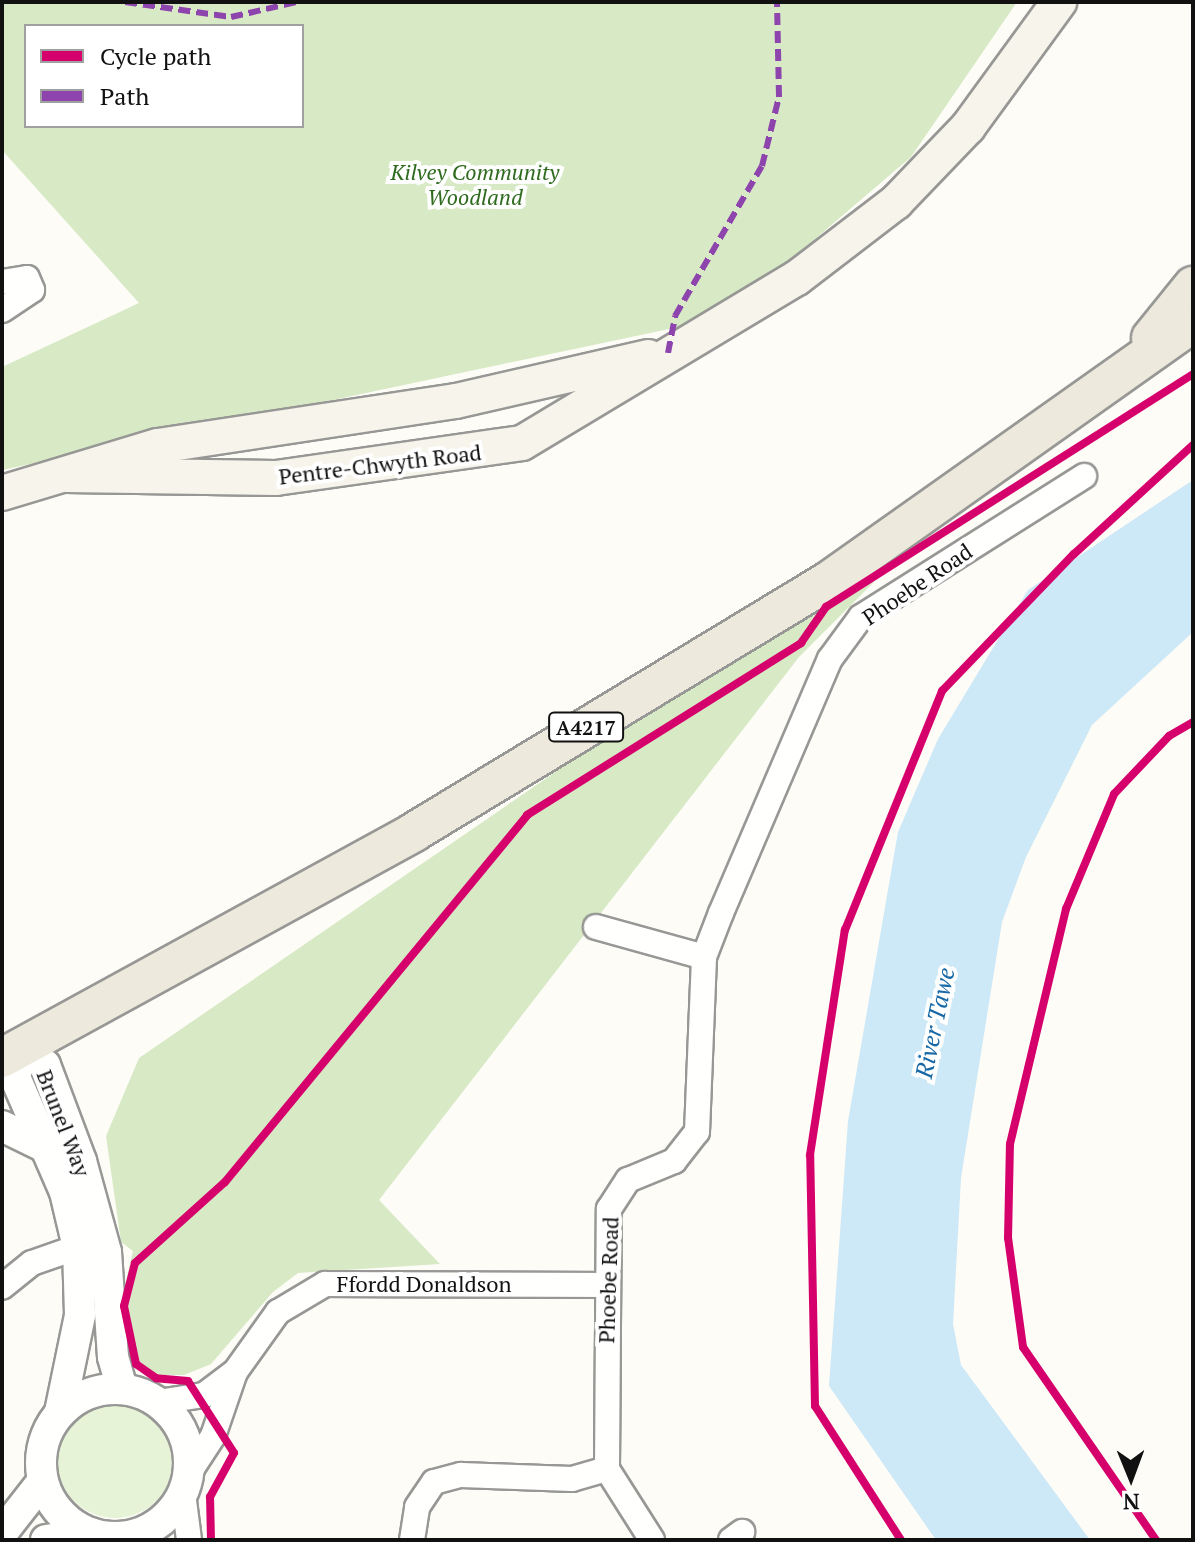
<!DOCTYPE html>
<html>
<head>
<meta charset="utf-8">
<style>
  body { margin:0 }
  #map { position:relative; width:1195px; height:1542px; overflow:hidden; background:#fdfcf7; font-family:"PT Serif",serif }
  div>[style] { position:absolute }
  .green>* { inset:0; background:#e7f3d7 }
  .round { border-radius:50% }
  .forest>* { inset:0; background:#d8eac5 }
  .water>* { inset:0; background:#cde8f7 }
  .roads { filter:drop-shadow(2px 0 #979795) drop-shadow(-2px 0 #979795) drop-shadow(0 2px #979795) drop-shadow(0 -2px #979795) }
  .minor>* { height:24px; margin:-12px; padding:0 12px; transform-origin:12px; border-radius:12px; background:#fffffe }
  .tertiary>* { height:30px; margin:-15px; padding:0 15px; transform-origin:15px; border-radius:15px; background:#fffffe }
  .tertiary>.ring { margin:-15px; padding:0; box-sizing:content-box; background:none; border:30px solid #fffffe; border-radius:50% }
  .secondary>* { height:34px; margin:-17px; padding:0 17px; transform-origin:17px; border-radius:17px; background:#f6f4eb }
  .primary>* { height:38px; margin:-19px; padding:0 19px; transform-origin:19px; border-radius:19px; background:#ede9dc }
  .quiet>* { height:6px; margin-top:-3px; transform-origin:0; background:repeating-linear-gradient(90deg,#8e44ad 0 12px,transparent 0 18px) }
  .cycleway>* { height:8px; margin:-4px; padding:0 4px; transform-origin:4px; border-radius:4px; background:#d6006c }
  span { translate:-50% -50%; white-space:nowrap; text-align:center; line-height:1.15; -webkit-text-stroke:8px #fff; paint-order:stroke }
  .shield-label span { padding:2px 6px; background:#fff; border:2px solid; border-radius:6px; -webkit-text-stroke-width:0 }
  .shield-label { font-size:20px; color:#111; font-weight:700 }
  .park-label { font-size:22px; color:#2f6b1f; font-style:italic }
  .street-label { font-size:22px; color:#111 }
  .water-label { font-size:24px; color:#1768a6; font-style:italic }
  .frame { position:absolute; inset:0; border:4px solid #111; pointer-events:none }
  .legend { position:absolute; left:24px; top:24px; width:280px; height:104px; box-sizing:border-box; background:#fff; border:2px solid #a0a0a0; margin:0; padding:10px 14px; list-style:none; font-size:24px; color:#111 }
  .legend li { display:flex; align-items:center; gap:16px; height:40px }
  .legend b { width:40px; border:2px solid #a0a0a0 }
  .north { position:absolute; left:1091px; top:1438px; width:80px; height:80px; -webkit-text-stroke:6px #fff; paint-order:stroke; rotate:179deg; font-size:22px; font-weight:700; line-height:32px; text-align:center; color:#111 }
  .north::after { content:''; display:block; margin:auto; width:28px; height:36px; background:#111; clip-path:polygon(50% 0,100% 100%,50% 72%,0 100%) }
</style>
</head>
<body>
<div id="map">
  <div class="green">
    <i class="round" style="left:57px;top:1402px;width:116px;height:116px"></i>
  </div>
  <div class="forest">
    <i style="clip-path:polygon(evenodd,2px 2px,1017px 2px,911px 157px,788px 262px,688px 325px,2px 470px,2px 367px,139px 303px,2px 150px,2px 2px,26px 26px,302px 26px,302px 126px,26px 126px,26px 26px)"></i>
    <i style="clip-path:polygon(875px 581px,799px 657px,379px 1200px,440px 1264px,298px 1273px,273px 1292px,211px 1364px,184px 1375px,147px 1375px,128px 1364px,123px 1293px,133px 1251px,121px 1242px,106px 1136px,139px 1058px,567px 764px,828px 597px)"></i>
  </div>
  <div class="water">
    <i style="clip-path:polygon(1193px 480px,1193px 632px,1092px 725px,1026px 857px,1002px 922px,961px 1178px,953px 1324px,961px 1365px,1090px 1540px,936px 1540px,829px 1386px,848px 1121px,898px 832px,938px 739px,1028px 590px)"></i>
  </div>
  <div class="roads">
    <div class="minor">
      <i style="left:2px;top:282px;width:25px;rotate:-9deg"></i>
      <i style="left:27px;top:278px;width:13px;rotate:67deg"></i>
      <i style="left:32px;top:290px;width:36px;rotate:146deg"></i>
      <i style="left:596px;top:927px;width:112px;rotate:15.5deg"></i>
      <i style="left:2px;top:1287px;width:38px;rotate:-39deg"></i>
      <i style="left:32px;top:1263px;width:49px;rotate:-19.2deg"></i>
      <i style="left:158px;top:1402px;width:47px;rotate:-8.7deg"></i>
      <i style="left:204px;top:1395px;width:39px;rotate:-37deg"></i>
      <i style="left:235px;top:1372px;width:74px;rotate:-54.4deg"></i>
      <i style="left:278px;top:1312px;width:55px;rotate:-30.8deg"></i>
      <i style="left:325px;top:1284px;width:279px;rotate:0.2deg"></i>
      <i style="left:189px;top:1473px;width:44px;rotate:-57deg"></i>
      <i style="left:213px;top:1436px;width:68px;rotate:-71deg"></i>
      <i style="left:183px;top:1493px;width:47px;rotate:82.7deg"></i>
      <i style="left:121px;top:1536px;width:7px;rotate:34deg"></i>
      <i style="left:412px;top:1540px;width:33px;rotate:-81deg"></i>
      <i style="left:417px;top:1507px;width:30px;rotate:-56deg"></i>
      <i style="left:434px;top:1482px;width:28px;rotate:-15deg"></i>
      <i style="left:461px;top:1475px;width:111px;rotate:2.1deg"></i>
      <i style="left:572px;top:1479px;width:36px;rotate:-16deg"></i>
      <i style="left:652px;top:1540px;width:84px;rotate:-122.4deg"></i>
      <i style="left:607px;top:1469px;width:260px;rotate:-89.6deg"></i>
      <i style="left:609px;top:1209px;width:35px;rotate:-57deg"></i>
      <i style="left:628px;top:1180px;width:50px;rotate:-22.4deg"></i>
      <i style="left:674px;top:1161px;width:37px;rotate:-52deg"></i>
      <i style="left:697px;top:1132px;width:175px;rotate:-87.7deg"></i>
      <i style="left:704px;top:957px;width:47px;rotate:-68.9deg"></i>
      <i style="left:721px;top:913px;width:276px;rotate:-66.8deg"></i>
      <i style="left:830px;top:659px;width:52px;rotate:-53.6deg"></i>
      <i style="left:861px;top:617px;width:264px;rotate:-32.3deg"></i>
      <i style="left:731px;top:1540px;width:14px;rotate:-36deg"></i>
    </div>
    <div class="tertiary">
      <i style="left:2px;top:1126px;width:50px;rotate:26.1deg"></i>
      <i class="ring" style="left:41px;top:1389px;width:118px;height:118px"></i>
      <i style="left:60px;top:1412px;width:99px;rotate:-78.3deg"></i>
      <i style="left:80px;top:1315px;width:68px;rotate:-91.7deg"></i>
      <i style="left:78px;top:1247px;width:57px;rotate:-103.3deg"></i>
      <i style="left:65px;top:1192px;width:125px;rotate:-113.5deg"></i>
      <i style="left:15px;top:1077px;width:29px;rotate:-76deg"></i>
      <i style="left:22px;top:1049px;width:28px;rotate:35deg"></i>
      <i style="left:45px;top:1065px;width:103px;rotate:69.4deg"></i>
      <i style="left:81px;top:1161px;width:94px;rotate:74.6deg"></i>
      <i style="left:106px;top:1252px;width:105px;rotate:86.2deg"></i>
      <i style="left:113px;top:1357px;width:32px;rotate:74deg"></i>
      <i style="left:2px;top:1533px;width:65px;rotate:-51.9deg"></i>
      <i style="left:46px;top:1540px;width:45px;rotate:-9deg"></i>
    </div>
    <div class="secondary">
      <i style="left:66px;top:475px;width:210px;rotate:0.8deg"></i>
      <i style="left:276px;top:478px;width:248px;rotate:-8.1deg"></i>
      <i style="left:522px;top:443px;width:321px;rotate:-31deg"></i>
      <i style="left:797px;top:278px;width:125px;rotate:-37.5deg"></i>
      <i style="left:896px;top:202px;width:104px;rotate:-46.2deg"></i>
      <i style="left:968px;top:127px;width:155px;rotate:-53.9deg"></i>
      <i style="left:2px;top:493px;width:163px;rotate:-16.8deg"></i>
      <i style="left:158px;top:446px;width:301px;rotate:-8.6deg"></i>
      <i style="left:456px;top:401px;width:197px;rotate:-12.9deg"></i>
    </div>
    <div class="primary">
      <i style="left:1151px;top:338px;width:67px;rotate:-51.1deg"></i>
      <i style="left:2px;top:1058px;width:470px;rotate:-28.7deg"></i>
      <i style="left:414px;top:832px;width:483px;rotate:-31.2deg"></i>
      <i style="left:827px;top:582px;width:448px;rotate:-35.3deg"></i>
    </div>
  </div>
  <div class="quiet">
    <i style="left:125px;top:2px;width:107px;rotate:8.1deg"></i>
    <i style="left:231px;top:17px;width:68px;rotate:-12.8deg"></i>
    <i style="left:668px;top:353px;width:38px;rotate:-79deg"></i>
    <i style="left:675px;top:316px;width:173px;rotate:-59.9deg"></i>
    <i style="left:762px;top:166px;width:71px;rotate:-76.2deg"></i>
    <i style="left:779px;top:97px;width:95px;rotate:-91.2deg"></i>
  </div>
  <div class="cycleway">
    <i style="left:211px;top:1540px;width:43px;rotate:-91.3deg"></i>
    <i style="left:210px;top:1497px;width:50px;rotate:-61.4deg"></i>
    <i style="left:234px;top:1453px;width:85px;rotate:-122.6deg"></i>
    <i style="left:188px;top:1381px;width:32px;rotate:-175deg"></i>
    <i style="left:156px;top:1378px;width:24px;rotate:-145deg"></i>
    <i style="left:136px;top:1364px;width:59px;rotate:-101.7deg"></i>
    <i style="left:124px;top:1306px;width:44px;rotate:-75.7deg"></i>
    <i style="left:135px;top:1263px;width:121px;rotate:-42deg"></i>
    <i style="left:225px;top:1182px;width:475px;rotate:-50.5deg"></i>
    <i style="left:527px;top:815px;width:324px;rotate:-32.1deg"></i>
    <i style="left:801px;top:643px;width:44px;rotate:-55.2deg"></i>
    <i style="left:826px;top:607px;width:435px;rotate:-32.4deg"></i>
    <i style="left:901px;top:1540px;width:159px;rotate:-122.7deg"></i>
    <i style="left:815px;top:1406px;width:251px;rotate:-91.1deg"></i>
    <i style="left:810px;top:1155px;width:228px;rotate:-81.2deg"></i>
    <i style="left:845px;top:930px;width:258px;rotate:-67.9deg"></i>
    <i style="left:942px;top:691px;width:190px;rotate:-46.1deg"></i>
    <i style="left:1074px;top:554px;width:161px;rotate:-42.5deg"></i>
    <i style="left:1156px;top:1540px;width:234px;rotate:-124.6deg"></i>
    <i style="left:1023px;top:1347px;width:110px;rotate:-97.8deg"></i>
    <i style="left:1008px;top:1238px;width:94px;rotate:-88.8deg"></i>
    <i style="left:1010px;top:1144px;width:242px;rotate:-76.6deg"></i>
    <i style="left:1066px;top:909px;width:125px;rotate:-67.3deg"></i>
    <i style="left:1114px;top:794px;width:80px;rotate:-46.5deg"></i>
    <i style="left:1169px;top:736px;width:28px;rotate:-30deg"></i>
  </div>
  <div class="shield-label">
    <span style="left:586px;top:727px">A4217</span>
  </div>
  <div class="park-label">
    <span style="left:475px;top:184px">Kilvey Community<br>Woodland</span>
  </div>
  <div class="street-label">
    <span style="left:380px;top:464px;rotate:-7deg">Pentre-Chwyth Road</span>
    <span style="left:917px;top:584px;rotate:-34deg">Phoebe Road</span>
    <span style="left:64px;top:1123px;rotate:69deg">Brunel Way</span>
    <span style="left:608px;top:1280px;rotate:-88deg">Phoebe Road</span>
    <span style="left:424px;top:1284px">Ffordd Donaldson</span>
  </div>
  <div class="water-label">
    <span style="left:935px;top:1023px;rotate:-78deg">River Tawe</span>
  </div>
  <div class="frame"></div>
  <ul class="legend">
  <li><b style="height:10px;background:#d6006c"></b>Cycle path</li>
  <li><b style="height:10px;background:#8e44ad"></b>Path</li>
  </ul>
  <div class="north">N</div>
</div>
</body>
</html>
